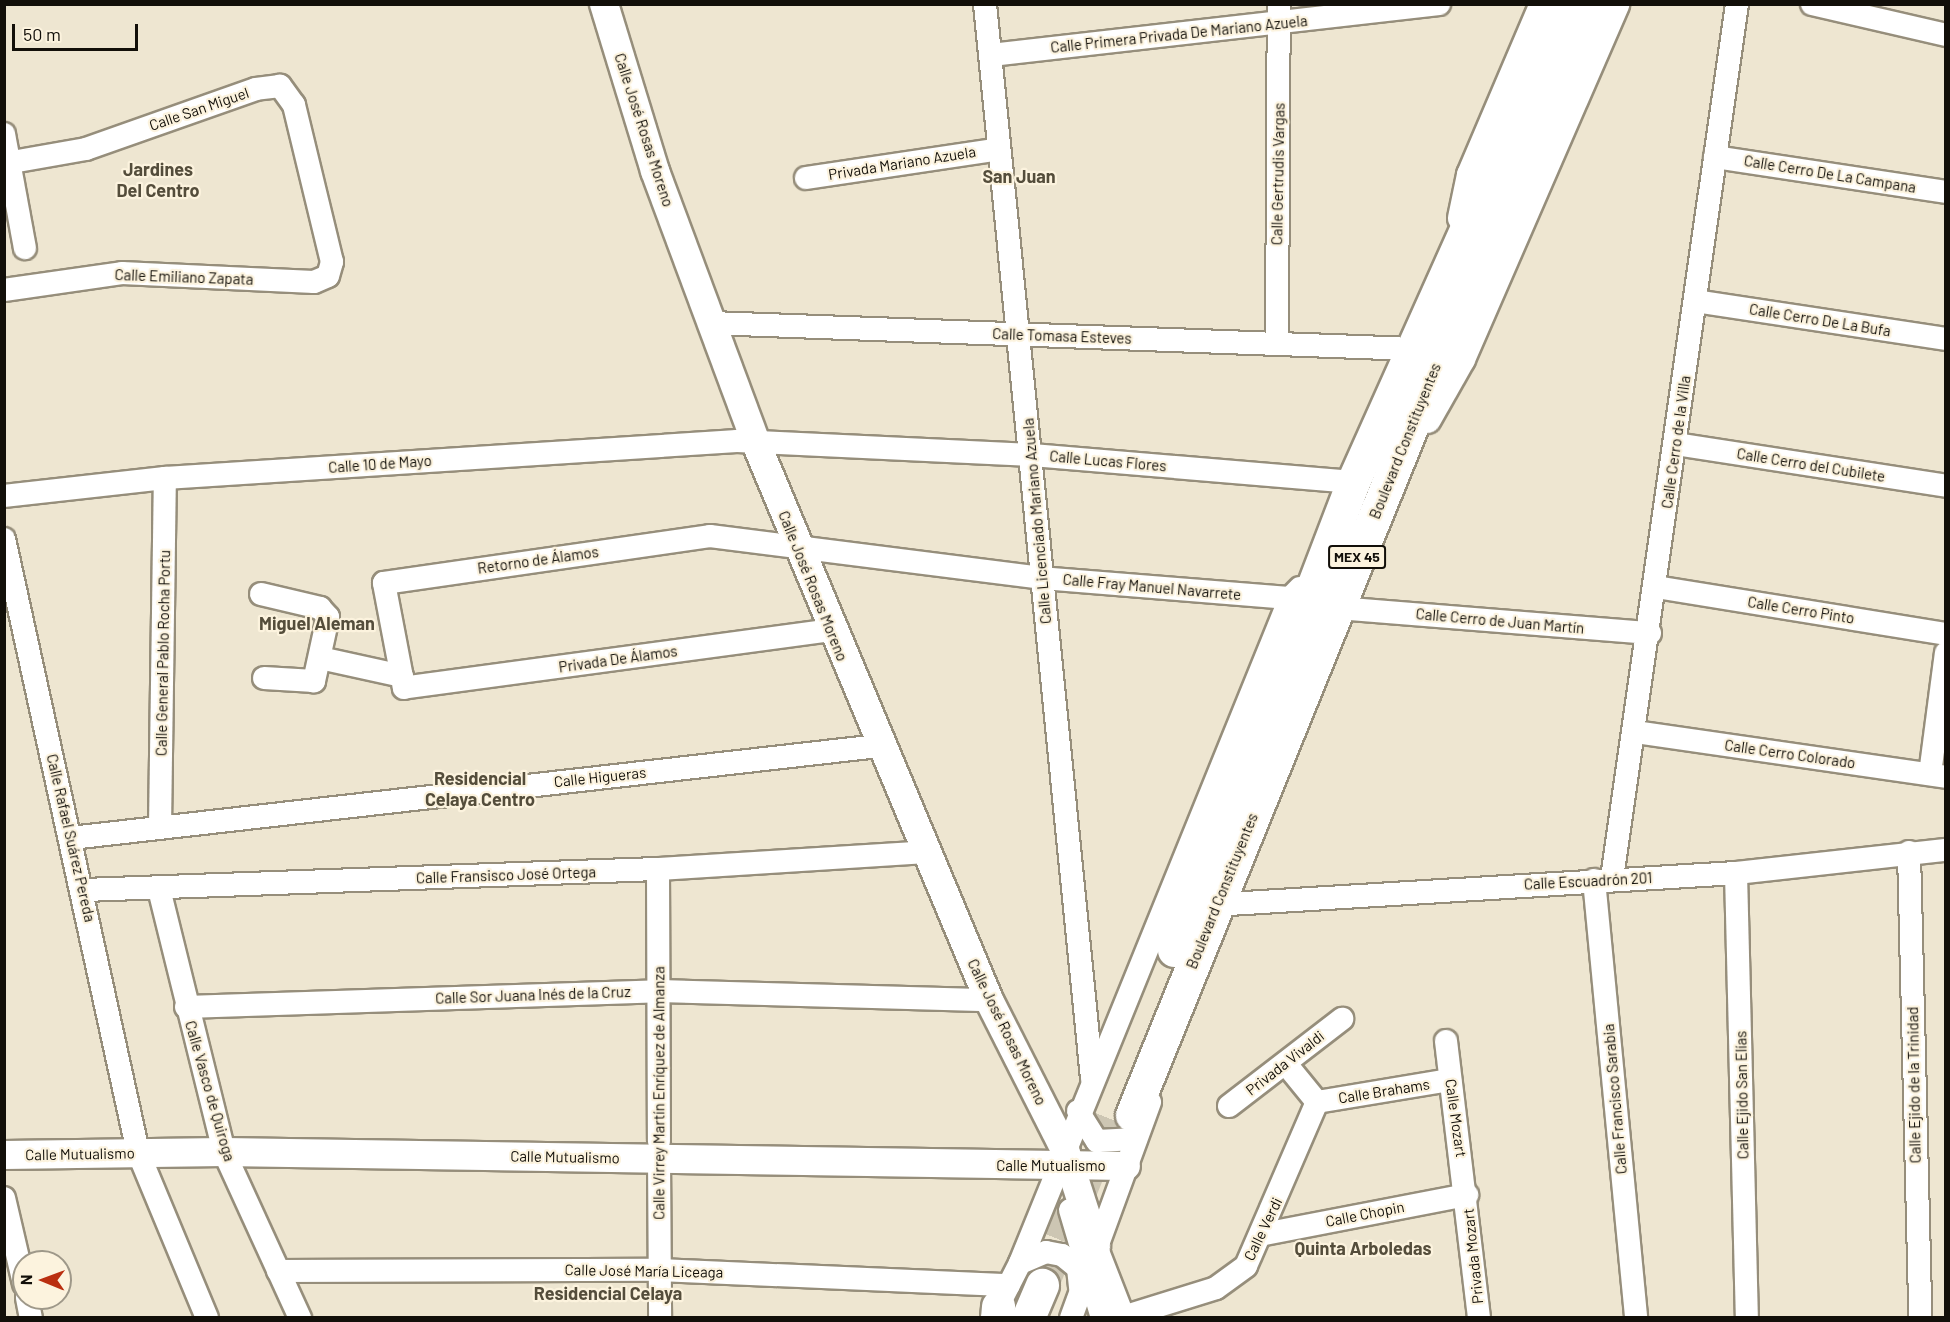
<!DOCTYPE html>
<html>
<head>
<meta charset="utf-8">
<style>
  body { margin:0 }
  #map { position:relative; width:1950px; height:1322px; overflow:hidden; background:#eee6d1; font-family:Barlow,sans-serif }
  div>[style] { position:absolute }
  .highway-tunnel>* { height:33px; margin-top:-16.5px; transform-origin:0; background:repeating-linear-gradient(90deg,#cdc6b3 0 33px,transparent 0 49px) }
  .roads { filter:drop-shadow(2px 0 #968e7b) drop-shadow(-2px 0 #968e7b) drop-shadow(0 2px #968e7b) drop-shadow(0 -2px #968e7b) }
  .minor>* { height:22px; margin:-11px; padding:0 11px; transform-origin:11px; border-radius:11px; background:#fff }
  .major>* { height:28px; margin:-14px; padding:0 14px; transform-origin:14px; border-radius:14px; background:#fff }
  .highway>* { height:33px; margin:-16.5px; padding:0 16.5px; transform-origin:16.5px; border-radius:16.5px; background:#fff }
  span { translate:-50% -50%; white-space:nowrap; text-align:center; line-height:1.15; -webkit-text-stroke:4.5px #fcf3de; paint-order:stroke }
  .shield-label span { padding:2px 4px; background:#fcf3de; border:2px solid; border-radius:4px; -webkit-text-stroke-width:0 }
  .shield-label { font-size:14px; color:#120f09; font-weight:700 }
  .street-label { font-size:15px; color:#120f09 }
  .quarter-label { font-size:18px; color:#544d3b; font-weight:700 }
  .frame { position:absolute; inset:0; border:6px solid #120f09; pointer-events:none }
  .north { position:absolute; left:12px; top:1250px; width:60px; height:60px; box-sizing:border-box; background:#fcf3de; border:2px solid #9e9889; border-radius:50%; rotate:271deg; font-size:16px; font-weight:700; line-height:24px; text-align:center; color:#120f09 }
  .north::after { content:''; display:block; margin:auto; width:21px; height:27px; background:#ba2f10; clip-path:polygon(50% 0,100% 100%,50% 72%,0 100%) }
  .scale { position:absolute; left:12px; top:24px; width:126px; height:27px; box-sizing:border-box; border:3px solid #120f09; border-top:0; padding-left:8px; font-size:18px; line-height:21px; white-space:nowrap; color:#120f09; -webkit-text-stroke:4px #fcf3de; paint-order:stroke }
</style>
</head>
<body>
<div id="map">
  <div class="highway-tunnel">
    <i style="left:1042px;top:1285px;width:193px;rotate:-67.8deg"></i>
  </div>
  <div class="roads">
    <div class="minor">
      <i style="left:985px;top:4px;width:1079px;rotate:84.31deg"></i>
      <i style="left:1812px;top:4px;width:138px;rotate:13deg"></i>
      <i style="left:991px;top:55px;width:451px;rotate:-6.5deg"></i>
      <i style="left:4px;top:134px;width:116px;rotate:79.6deg"></i>
      <i style="left:1715px;top:157px;width:234px;rotate:8.6deg"></i>
      <i style="left:806px;top:178px;width:195px;rotate:-8.5deg"></i>
      <i style="left:4px;top:290px;width:119px;rotate:-8.2deg"></i>
      <i style="left:122px;top:273px;width:192px;rotate:2.7deg"></i>
      <i style="left:314px;top:282px;width:15px;rotate:-23deg"></i>
      <i style="left:328px;top:276px;width:15px;rotate:-74deg"></i>
      <i style="left:332px;top:262px;width:162px;rotate:-103.6deg"></i>
      <i style="left:294px;top:105px;width:24px;rotate:-126deg"></i>
      <i style="left:280px;top:86px;width:24px;rotate:173deg"></i>
      <i style="left:256px;top:89px;width:180px;rotate:160.6deg"></i>
      <i style="left:86px;top:149px;width:75px;rotate:170deg"></i>
      <i style="left:1695px;top:301px;width:254px;rotate:8.6deg"></i>
      <i style="left:711px;top:323px;width:701px;rotate:2.12deg"></i>
      <i style="left:1277px;top:344px;width:340px;rotate:-89.7deg"></i>
      <i style="left:1676px;top:444px;width:273px;rotate:8.8deg"></i>
      <i style="left:4px;top:496px;width:162px;rotate:-6.4deg"></i>
      <i style="left:165px;top:478px;width:573px;rotate:-3.7deg"></i>
      <i style="left:737px;top:441px;width:295px;rotate:2.7deg"></i>
      <i style="left:1032px;top:455px;width:322px;rotate:4.8deg"></i>
      <i style="left:4px;top:539px;width:627px;rotate:77.67deg"></i>
      <i style="left:138px;top:1152px;width:180px;rotate:67.4deg"></i>
      <i style="left:1656px;top:587px;width:294px;rotate:9.2deg"></i>
      <i style="left:261px;top:594px;width:61px;rotate:13.3deg"></i>
      <i style="left:320px;top:608px;width:12px;rotate:48deg"></i>
      <i style="left:328px;top:617px;width:66px;rotate:102.3deg"></i>
      <i style="left:314px;top:681px;width:50px;rotate:-176.6deg"></i>
      <i style="left:1350px;top:609px;width:301px;rotate:4.6deg"></i>
      <i style="left:831px;top:630px;width:431px;rotate:172.3deg"></i>
      <i style="left:404px;top:688px;width:107px;rotate:-100.8deg"></i>
      <i style="left:384px;top:583px;width:329px;rotate:-8.2deg"></i>
      <i style="left:710px;top:536px;width:334px;rotate:7.2deg"></i>
      <i style="left:1041px;top:578px;width:250px;rotate:4.6deg"></i>
      <i style="left:320px;top:658px;width:84px;rotate:12.4deg"></i>
      <i style="left:1635px;top:732px;width:314px;rotate:8.2deg"></i>
      <i style="left:1930px;top:774px;width:122px;rotate:-82.5deg"></i>
      <i style="left:160px;top:827px;width:349px;rotate:-89.2deg"></i>
      <i style="left:71px;top:838px;width:813px;rotate:-6.5deg"></i>
      <i style="left:1909px;top:852px;width:466px;rotate:88.6deg"></i>
      <i style="left:658px;top:869px;width:272px;rotate:89.8deg"></i>
      <i style="left:1736px;top:873px;width:445px;rotate:88.6deg"></i>
      <i style="left:1612px;top:878px;width:883px;rotate:-81.86deg"></i>
      <i style="left:1594px;top:880px;width:440px;rotate:84.5deg"></i>
      <i style="left:159px;top:889px;width:271px;rotate:76.1deg"></i>
      <i style="left:224px;top:1152px;width:183px;rotate:65.4deg"></i>
      <i style="left:84px;top:890px;width:574px;rotate:-2.1deg"></i>
      <i style="left:658px;top:869px;width:270px;rotate:-3.6deg"></i>
      <i style="left:1229px;top:904px;width:508px;rotate:-3.5deg"></i>
      <i style="left:1736px;top:873px;width:211px;rotate:-6.3deg"></i>
      <i style="left:186px;top:1007px;width:473px;rotate:-1.9deg"></i>
      <i style="left:659px;top:991px;width:330px;rotate:1.6deg"></i>
      <i style="left:1446px;top:1041px;width:279px;rotate:83.2deg"></i>
      <i style="left:1286px;top:1064px;width:49px;rotate:50.8deg"></i>
      <i style="left:1317px;top:1102px;width:135px;rotate:-9.4deg"></i>
      <i style="left:1229px;top:1106px;width:143px;rotate:-37.6deg"></i>
      <i style="left:1078px;top:1111px;width:36px;rotate:58deg"></i>
      <i style="left:1097px;top:1141px;width:39px;rotate:-3deg"></i>
      <i style="left:659px;top:1158px;width:160px;rotate:89.6deg"></i>
      <i style="left:4px;top:1198px;width:88px;rotate:76.9deg"></i>
      <i style="left:1070px;top:1210px;width:113px;rotate:73.5deg"></i>
      <i style="left:1264px;top:1234px;width:207px;rotate:-10.9deg"></i>
      <i style="left:1096px;top:1246px;width:77px;rotate:68.7deg"></i>
      <i style="left:1020px;top:1263px;width:28px;rotate:-23deg"></i>
      <i style="left:1046px;top:1252px;width:16px;rotate:11deg"></i>
      <i style="left:1062px;top:1255px;width:21px;rotate:39deg"></i>
      <i style="left:1078px;top:1268px;width:20px;rotate:84deg"></i>
      <i style="left:278px;top:1271px;width:381px;rotate:-0.2deg"></i>
      <i style="left:659px;top:1270px;width:350px;rotate:2.5deg"></i>
      <i style="left:27px;top:1298px;width:20px;rotate:79deg"></i>
      <i style="left:1123px;top:1317px;width:97px;rotate:-17.3deg"></i>
      <i style="left:1216px;top:1288px;width:37px;rotate:-36deg"></i>
      <i style="left:1246px;top:1266px;width:179px;rotate:-66.6deg"></i>
      <i style="left:992px;top:1318px;width:62px;rotate:-63deg"></i>
      <i style="left:1020px;top:1263px;width:718px;rotate:-67.9deg"></i>
      <i style="left:1290px;top:598px;width:14px;rotate:-45deg"></i>
      <i style="left:1071px;top:1318px;width:230px;rotate:-69.9deg"></i>
    </div>
    <div class="major">
      <i style="left:604px;top:4px;width:175px;rotate:73deg"></i>
      <i style="left:655px;top:171px;width:290px;rotate:69.6deg"></i>
      <i style="left:756px;top:443px;width:604px;rotate:67.3deg"></i>
      <i style="left:989px;top:1000px;width:168px;rotate:63.1deg"></i>
      <i style="left:1065px;top:1150px;width:101px;rotate:72.1deg"></i>
      <i style="left:1462px;top:218px;width:44px;rotate:-78.2deg"></i>
      <i style="left:1471px;top:175px;width:186px;rotate:-66.9deg"></i>
      <i style="left:1427px;top:419px;width:69px;rotate:-60.5deg"></i>
      <i style="left:1461px;top:359px;width:387px;rotate:-66.5deg"></i>
      <i style="left:4px;top:1155px;width:220px;rotate:-0.8deg"></i>
      <i style="left:224px;top:1152px;width:902px;rotate:0.89deg"></i>
    </div>
    <div class="highway">
      <i style="left:1174px;top:950px;width:501px;rotate:-69.07deg"></i>
      <i style="left:1353px;top:482px;width:524px;rotate:-65.88deg"></i>
      <i style="left:1132px;top:1115px;width:819px;rotate:-67.91deg"></i>
      <i style="left:1440px;top:356px;width:384px;rotate:-66.4deg"></i>
      <i style="left:997px;top:1318px;width:12px;rotate:-85deg"></i>
      <i style="left:1028px;top:1318px;width:36px;rotate:-67deg"></i>
    </div>
  </div>
  <div class="shield-label">
    <span style="left:1357px;top:557px">MEX 45</span>
  </div>
  <div class="street-label">
    <span style="left:1179px;top:34px;rotate:-6deg">Calle Primera Privada De Mariano Azuela</span>
    <span style="left:199px;top:109px;rotate:-19deg">Calle San Miguel</span>
    <span style="left:644px;top:130px;rotate:72deg">Calle José Rosas Moreno</span>
    <span style="left:902px;top:163px;rotate:-9deg">Privada Mariano Azuela</span>
    <span style="left:1278px;top:174px;rotate:-89deg">Calle Gertrudis Vargas</span>
    <span style="left:1830px;top:174px;rotate:9deg">Calle Cerro De La Campana</span>
    <span style="left:184px;top:277px;rotate:2deg">Calle Emiliano Zapata</span>
    <span style="left:1820px;top:320px;rotate:9deg">Calle Cerro De La Bufa</span>
    <span style="left:1062px;top:336px;rotate:2deg">Calle Tomasa Esteves</span>
    <span style="left:1405px;top:441px;rotate:-68deg">Boulevard Constituyentes</span>
    <span style="left:1676px;top:442px;rotate:-82deg">Calle Cerro de la Villa</span>
    <span style="left:1108px;top:461px;rotate:5deg">Calle Lucas Flores</span>
    <span style="left:380px;top:464px;rotate:-4deg">Calle 10 de Mayo</span>
    <span style="left:1811px;top:465px;rotate:9deg">Calle Cerro del Cubilete</span>
    <span style="left:1037px;top:521px;rotate:-95deg">Calle Licenciado Mariano Azuela</span>
    <span style="left:538px;top:560px;rotate:-8deg">Retorno de Álamos</span>
    <span style="left:813px;top:586px;rotate:68deg">Calle José Rosas Moreno</span>
    <span style="left:1152px;top:587px;rotate:5deg">Calle Fray Manuel Navarrete</span>
    <span style="left:1801px;top:610px;rotate:9deg">Calle Cerro Pinto</span>
    <span style="left:1500px;top:621px;rotate:5deg">Calle Cerro de Juan Martín</span>
    <span style="left:163px;top:653px;rotate:-89deg">Calle General Pablo Rocha Portu</span>
    <span style="left:618px;top:659px;rotate:-8deg">Privada De Álamos</span>
    <span style="left:1790px;top:754px;rotate:8deg">Calle Cerro Colorado</span>
    <span style="left:600px;top:777px;rotate:-6deg">Calle Higueras</span>
    <span style="left:71px;top:838px;rotate:77deg">Calle Rafael Suárez Pereda</span>
    <span style="left:506px;top:875px;rotate:-2deg">Calle Fransisco José Ortega</span>
    <span style="left:1588px;top:881px;rotate:-3deg">Calle Escuadrón 201</span>
    <span style="left:1222px;top:891px;rotate:-68deg">Boulevard Constituyentes</span>
    <span style="left:533px;top:995px;rotate:-2deg">Calle Sor Juana Inés de la Cruz</span>
    <span style="left:1007px;top:1032px;rotate:64deg">Calle José Rosas Moreno</span>
    <span style="left:1285px;top:1063px;rotate:-38deg">Privada Vivaldi</span>
    <span style="left:1914px;top:1085px;rotate:-91deg">Calle Ejido de la Trinidad</span>
    <span style="left:210px;top:1091px;rotate:74deg">Calle Vasco de Quiroga</span>
    <span style="left:1384px;top:1091px;rotate:-9deg">Calle Brahams</span>
    <span style="left:659px;top:1093px;rotate:-90deg">Calle Virrey Martín Enríquez de Almanza</span>
    <span style="left:1742px;top:1095px;rotate:-91deg">Calle Ejido San Elías</span>
    <span style="left:1615px;top:1099px;rotate:-95deg">Calle Francisco Sarabia</span>
    <span style="left:1456px;top:1118px;rotate:82deg">Calle Mozart</span>
    <span style="left:80px;top:1154px;rotate:-1deg">Calle Mutualismo</span>
    <span style="left:565px;top:1157px;rotate:1deg">Calle Mutualismo</span>
    <span style="left:1051px;top:1166px">Calle Mutualismo</span>
    <span style="left:1365px;top:1214px;rotate:-11deg">Calle Chopin</span>
    <span style="left:1263px;top:1229px;rotate:-64deg">Calle Verdi</span>
    <span style="left:1473px;top:1256px;rotate:-96deg">Privada Mozart</span>
    <span style="left:644px;top:1271px;rotate:1deg">Calle José María Liceaga</span>
  </div>
  <div class="quarter-label">
    <span style="left:158px;top:180px">Jardines<br>Del Centro</span>
    <span style="left:1019px;top:176px">San Juan</span>
    <span style="left:317px;top:623px">Miguel Aleman</span>
    <span style="left:480px;top:789px">Residencial<br>Celaya Centro</span>
    <span style="left:1363px;top:1248px">Quinta Arboledas</span>
    <span style="left:608px;top:1293px">Residencial Celaya</span>
  </div>
  <div class="frame"></div>
  <div class="north">N</div>
  <div class="scale">50 m</div>
</div>
</body>
</html>
